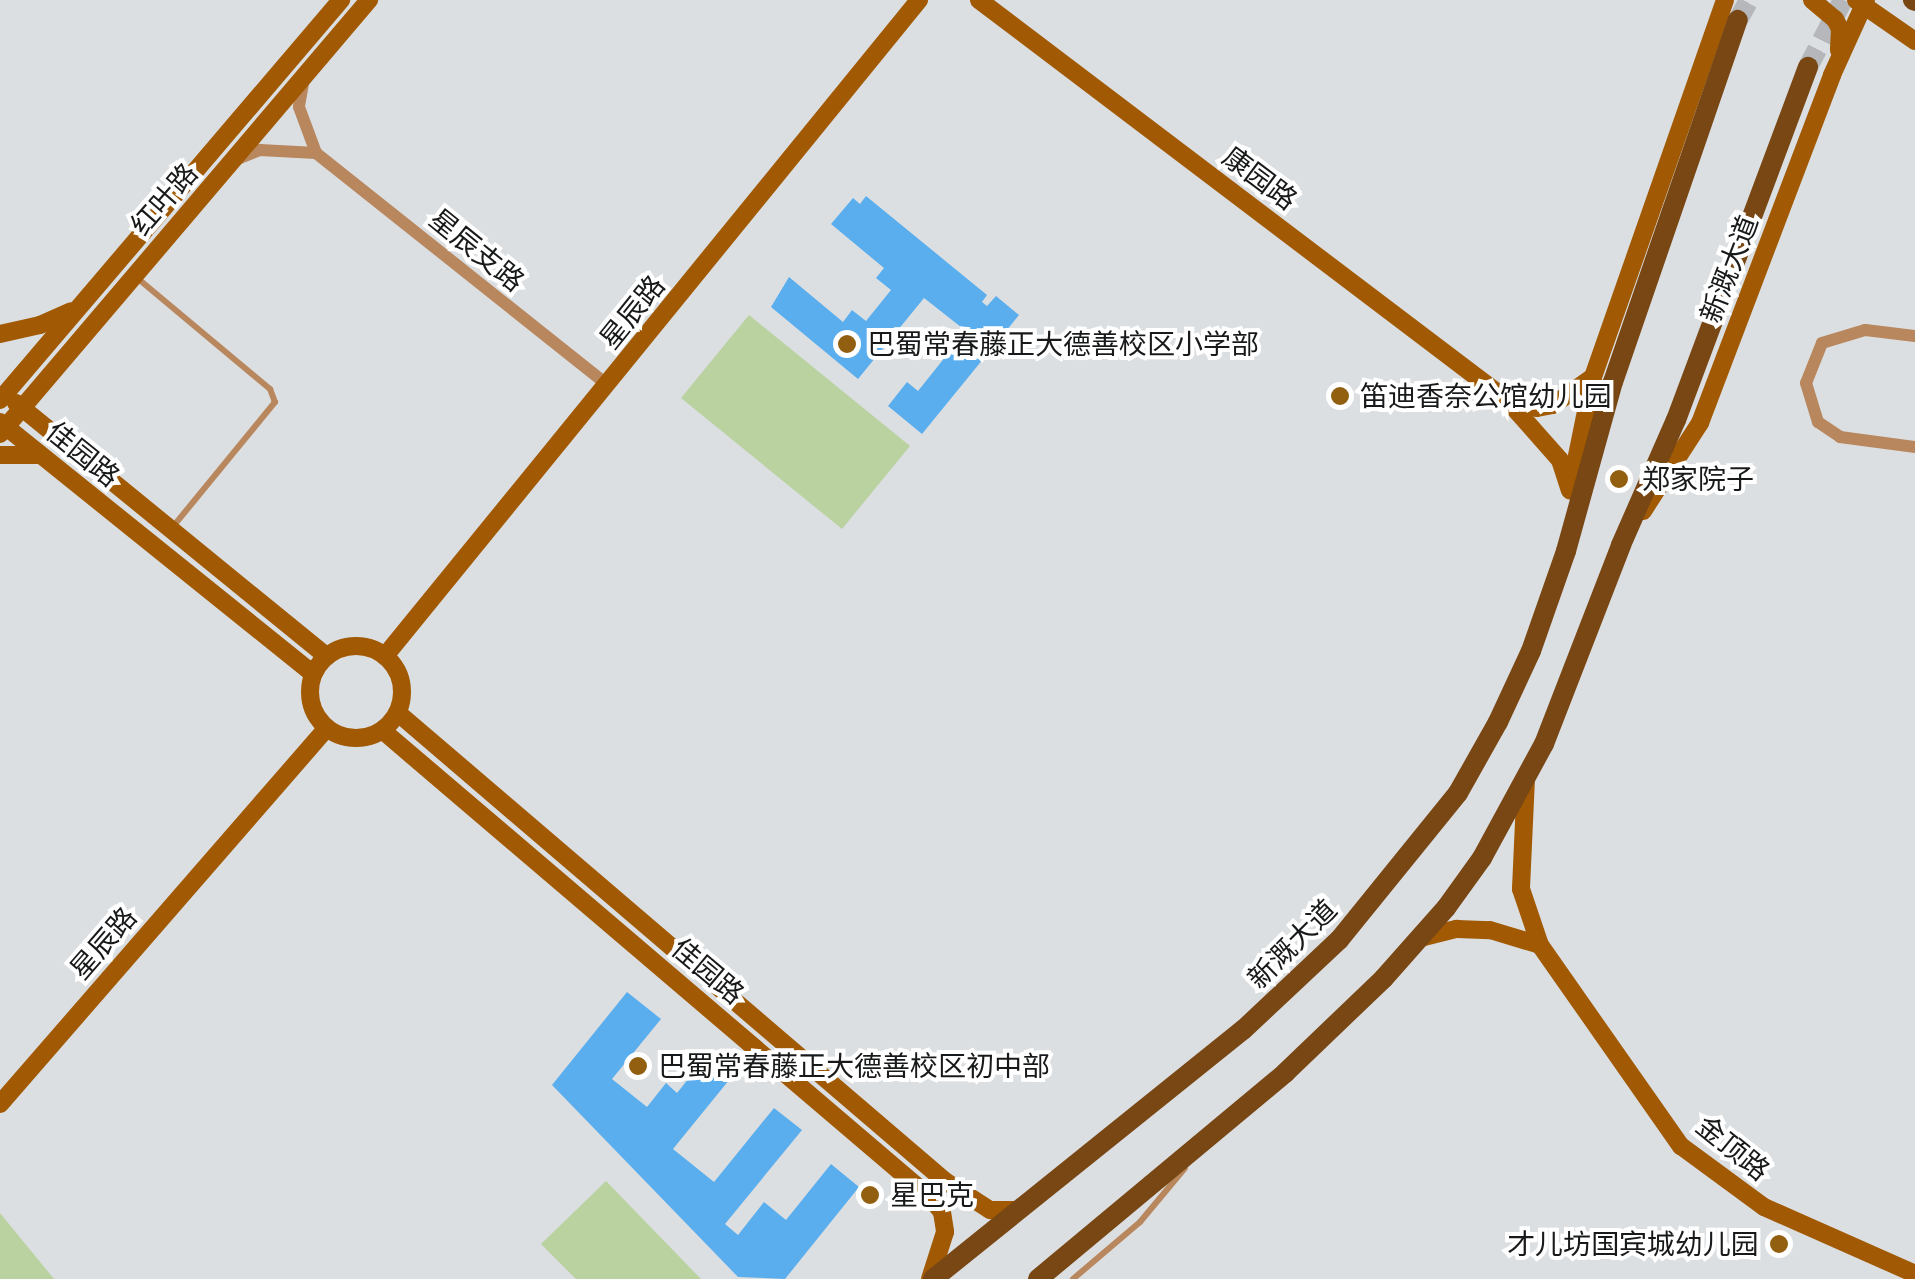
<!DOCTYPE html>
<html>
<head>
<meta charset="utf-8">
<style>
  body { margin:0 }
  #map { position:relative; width:1915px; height:1279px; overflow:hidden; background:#dcdfe2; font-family:Lora,"Noto Sans SC",serif }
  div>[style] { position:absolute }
  .green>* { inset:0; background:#b9d2a0 }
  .building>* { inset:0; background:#5baeed }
  .primary-tunnel>* { height:20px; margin-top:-10px; transform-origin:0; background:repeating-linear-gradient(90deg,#b5b7ba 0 20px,transparent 0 30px) }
  .lane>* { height:6px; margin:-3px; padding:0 3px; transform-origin:3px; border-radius:3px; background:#b8875e }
  .street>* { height:12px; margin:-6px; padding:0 6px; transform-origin:6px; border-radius:6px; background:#b8875e }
  .secondary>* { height:18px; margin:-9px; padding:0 9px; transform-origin:9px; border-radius:9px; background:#a15a03 }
  .secondary>.ring { margin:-9px; padding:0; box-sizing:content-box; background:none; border:18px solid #a15a03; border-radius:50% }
  .primary>* { height:20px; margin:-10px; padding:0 10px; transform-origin:10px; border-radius:10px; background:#794714 }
  .dots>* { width:28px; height:28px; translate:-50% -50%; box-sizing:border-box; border:5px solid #fff; border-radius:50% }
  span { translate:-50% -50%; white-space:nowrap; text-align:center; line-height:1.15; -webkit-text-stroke:8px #fff; paint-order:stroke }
  .street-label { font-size:28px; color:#18191a }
  .poi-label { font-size:28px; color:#18191a }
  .left { translate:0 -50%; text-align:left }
  .right { translate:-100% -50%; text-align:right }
</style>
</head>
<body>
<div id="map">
  <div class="green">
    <i style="clip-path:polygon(749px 315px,910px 446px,842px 529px,681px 398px)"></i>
    <i style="clip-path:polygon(606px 1181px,701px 1279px,576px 1279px,541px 1244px)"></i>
    <i style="clip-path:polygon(0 1213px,54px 1279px,0 1279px)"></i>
  </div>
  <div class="building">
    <i style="clip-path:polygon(866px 196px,987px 295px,982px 302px,987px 306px,996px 296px,1019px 315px,922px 434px,888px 406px,907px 382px,918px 391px,966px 331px,924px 298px,858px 379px,771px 307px,789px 277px,843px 322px,852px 310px,866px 321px,891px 290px,876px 278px,884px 268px,831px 224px,853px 198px,860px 204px)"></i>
    <i style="clip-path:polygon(627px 992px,661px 1019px,612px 1079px,647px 1107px,666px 1083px,677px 1093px,709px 1053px,734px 1074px,673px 1149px,714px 1182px,774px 1108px,802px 1130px,725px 1224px,738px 1235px,764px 1202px,786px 1220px,831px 1164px,859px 1187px,785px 1279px,738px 1277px,552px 1085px)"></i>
  </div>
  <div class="primary-tunnel">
    <i style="left:1738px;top:20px;width:23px;rotate:-61deg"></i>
    <i style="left:1808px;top:67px;width:76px;rotate:-62.4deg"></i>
  </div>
  <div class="lane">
    <i style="left:136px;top:277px;width:175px;rotate:39.9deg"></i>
    <i style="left:270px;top:389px;width:14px;rotate:69deg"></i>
    <i style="left:275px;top:402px;width:164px;rotate:129.3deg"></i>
    <i style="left:1073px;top:1279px;width:88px;rotate:-40.4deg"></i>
    <i style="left:1140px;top:1222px;width:70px;rotate:-50.2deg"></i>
  </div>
  <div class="street">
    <i style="left:304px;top:78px;width:29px;rotate:100deg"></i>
    <i style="left:299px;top:107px;width:49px;rotate:69.7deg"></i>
    <i style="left:316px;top:153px;width:373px;rotate:38.5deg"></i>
    <i style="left:235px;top:160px;width:27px;rotate:-22deg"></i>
    <i style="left:260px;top:150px;width:56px;rotate:3.1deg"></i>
    <i style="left:1915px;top:336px;width:50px;rotate:-173.2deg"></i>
    <i style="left:1865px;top:330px;width:45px;rotate:163.2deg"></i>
    <i style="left:1822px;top:343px;width:43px;rotate:111.8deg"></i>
    <i style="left:1806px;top:383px;width:41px;rotate:72.9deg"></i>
    <i style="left:1818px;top:422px;width:27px;rotate:34deg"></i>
    <i style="left:1840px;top:437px;width:76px;rotate:7.6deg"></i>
  </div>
  <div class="secondary">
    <i style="left:979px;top:0;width:662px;rotate:37.15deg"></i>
    <i style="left:1507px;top:400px;width:80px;rotate:48.5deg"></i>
    <i style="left:1560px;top:460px;width:32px;rotate:72deg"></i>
    <i style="left:1812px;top:0;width:30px;rotate:40deg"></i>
    <i style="left:1835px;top:19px;width:11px;rotate:63deg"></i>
    <i style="left:1840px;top:29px;width:21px;rotate:93deg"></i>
    <i style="left:1856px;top:0;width:72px;rotate:34.8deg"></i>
    <i style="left:0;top:334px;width:41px;rotate:-12.7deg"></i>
    <i style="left:40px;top:325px;width:34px;rotate:-24deg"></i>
    <i style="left:0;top:400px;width:526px;rotate:-49.55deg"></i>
    <i style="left:1508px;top:400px;width:30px;rotate:15deg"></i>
    <i style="left:1537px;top:408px;width:16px;rotate:-11deg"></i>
    <i style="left:1553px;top:405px;width:49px;rotate:-35deg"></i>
    <i style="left:16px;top:403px;width:400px;rotate:39.2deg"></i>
    <i style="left:0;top:422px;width:402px;rotate:38.8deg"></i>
    <i style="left:0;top:434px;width:570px;rotate:-49.63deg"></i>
    <i style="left:0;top:455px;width:39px"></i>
    <i style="left:1571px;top:485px;width:110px;rotate:-78.5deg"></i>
    <i style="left:1593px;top:377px;width:399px;rotate:-70.7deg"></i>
    <i style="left:1643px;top:511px;width:105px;rotate:-57.1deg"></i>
    <i style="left:1700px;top:423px;width:372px;rotate:-69.2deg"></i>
    <i style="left:1832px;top:75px;width:82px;rotate:-65.6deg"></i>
    <i class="ring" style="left:310px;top:646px;width:74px;height:74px"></i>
    <i style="left:385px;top:656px;width:846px;rotate:-50.85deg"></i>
    <i style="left:398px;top:713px;width:720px;rotate:40.55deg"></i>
    <i style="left:945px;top:1181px;width:54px;rotate:32.8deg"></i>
    <i style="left:990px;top:1210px;width:28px"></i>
    <i style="left:382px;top:730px;width:721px;rotate:40.45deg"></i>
    <i style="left:931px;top:1198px;width:18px;rotate:52deg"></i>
    <i style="left:942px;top:1212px;width:20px;rotate:81deg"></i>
    <i style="left:945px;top:1232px;width:49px;rotate:107.7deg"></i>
    <i style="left:1526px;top:778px;width:111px;rotate:92.6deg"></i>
    <i style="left:1521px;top:889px;width:59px;rotate:71.3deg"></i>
    <i style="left:1540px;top:945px;width:246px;rotate:55deg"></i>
    <i style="left:1681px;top:1146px;width:103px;rotate:36.3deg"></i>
    <i style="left:1764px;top:1207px;width:165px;rotate:23.9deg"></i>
    <i style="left:1420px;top:938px;width:38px;rotate:-14deg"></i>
    <i style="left:1457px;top:929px;width:33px;rotate:2deg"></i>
    <i style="left:1490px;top:930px;width:52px;rotate:16.7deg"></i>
    <i style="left:0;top:1104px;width:498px;rotate:-49deg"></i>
  </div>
  <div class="primary">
    <i style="left:1913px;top:0;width:2px;rotate:27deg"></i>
    <i style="left:933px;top:1279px;width:398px;rotate:-38.8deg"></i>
    <i style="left:1243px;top:1030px;width:132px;rotate:-43.2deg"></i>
    <i style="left:1339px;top:940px;width:189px;rotate:-51deg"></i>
    <i style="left:1458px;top:793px;width:81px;rotate:-60.6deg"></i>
    <i style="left:1498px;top:722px;width:78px;rotate:-65.1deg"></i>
    <i style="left:1531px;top:651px;width:106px;rotate:-70.7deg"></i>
    <i style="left:1566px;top:551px;width:175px;rotate:-74.5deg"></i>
    <i style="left:1613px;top:382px;width:383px;rotate:-71deg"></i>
    <i style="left:1038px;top:1279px;width:322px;rotate:-39.8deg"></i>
    <i style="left:1285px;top:1073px;width:137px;rotate:-43.8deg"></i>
    <i style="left:1384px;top:978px;width:94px;rotate:-48.5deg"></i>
    <i style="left:1446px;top:908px;width:62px;rotate:-54.2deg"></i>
    <i style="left:1482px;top:858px;width:130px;rotate:-61.5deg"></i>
    <i style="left:1544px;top:744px;width:213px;rotate:-68.8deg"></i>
    <i style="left:1621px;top:545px;width:137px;rotate:-66.3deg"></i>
    <i style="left:1676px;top:420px;width:377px;rotate:-69.5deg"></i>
  </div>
  <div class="dots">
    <i style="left:847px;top:344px;background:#925f11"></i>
    <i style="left:1340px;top:396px;background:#925f11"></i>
    <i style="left:1619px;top:479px;background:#925f11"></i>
    <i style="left:638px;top:1066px;background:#925f11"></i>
    <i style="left:870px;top:1195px;background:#925f11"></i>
    <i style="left:1779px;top:1244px;background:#925f11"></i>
  </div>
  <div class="street-label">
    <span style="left:1260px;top:178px;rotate:37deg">康园路</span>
    <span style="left:164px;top:199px;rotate:-49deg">红叶路</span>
    <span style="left:477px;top:250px;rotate:39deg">星辰支路</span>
    <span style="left:1729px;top:269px;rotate:-69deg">新溉大道</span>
    <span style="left:632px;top:312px;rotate:-51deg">星辰路</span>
    <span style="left:83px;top:454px;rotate:39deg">佳园路</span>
    <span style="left:103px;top:943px;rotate:-49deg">星辰路</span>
    <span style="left:1292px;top:944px;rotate:-45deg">新溉大道</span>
    <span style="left:708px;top:971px;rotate:40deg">佳园路</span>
    <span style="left:1733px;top:1148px;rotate:39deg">金顶路</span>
  </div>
  <div class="poi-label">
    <span class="left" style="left:867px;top:344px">巴蜀常春藤正大德善校区小学部</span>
    <span class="left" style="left:1360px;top:396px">笛迪香奈公馆幼儿园</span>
    <span class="left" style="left:1642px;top:479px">郑家院子</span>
    <span class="left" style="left:658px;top:1066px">巴蜀常春藤正大德善校区初中部</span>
    <span class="left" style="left:890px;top:1195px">星巴克</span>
    <span class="right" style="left:1759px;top:1244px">才儿坊国宾城幼儿园</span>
  </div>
</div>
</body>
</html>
